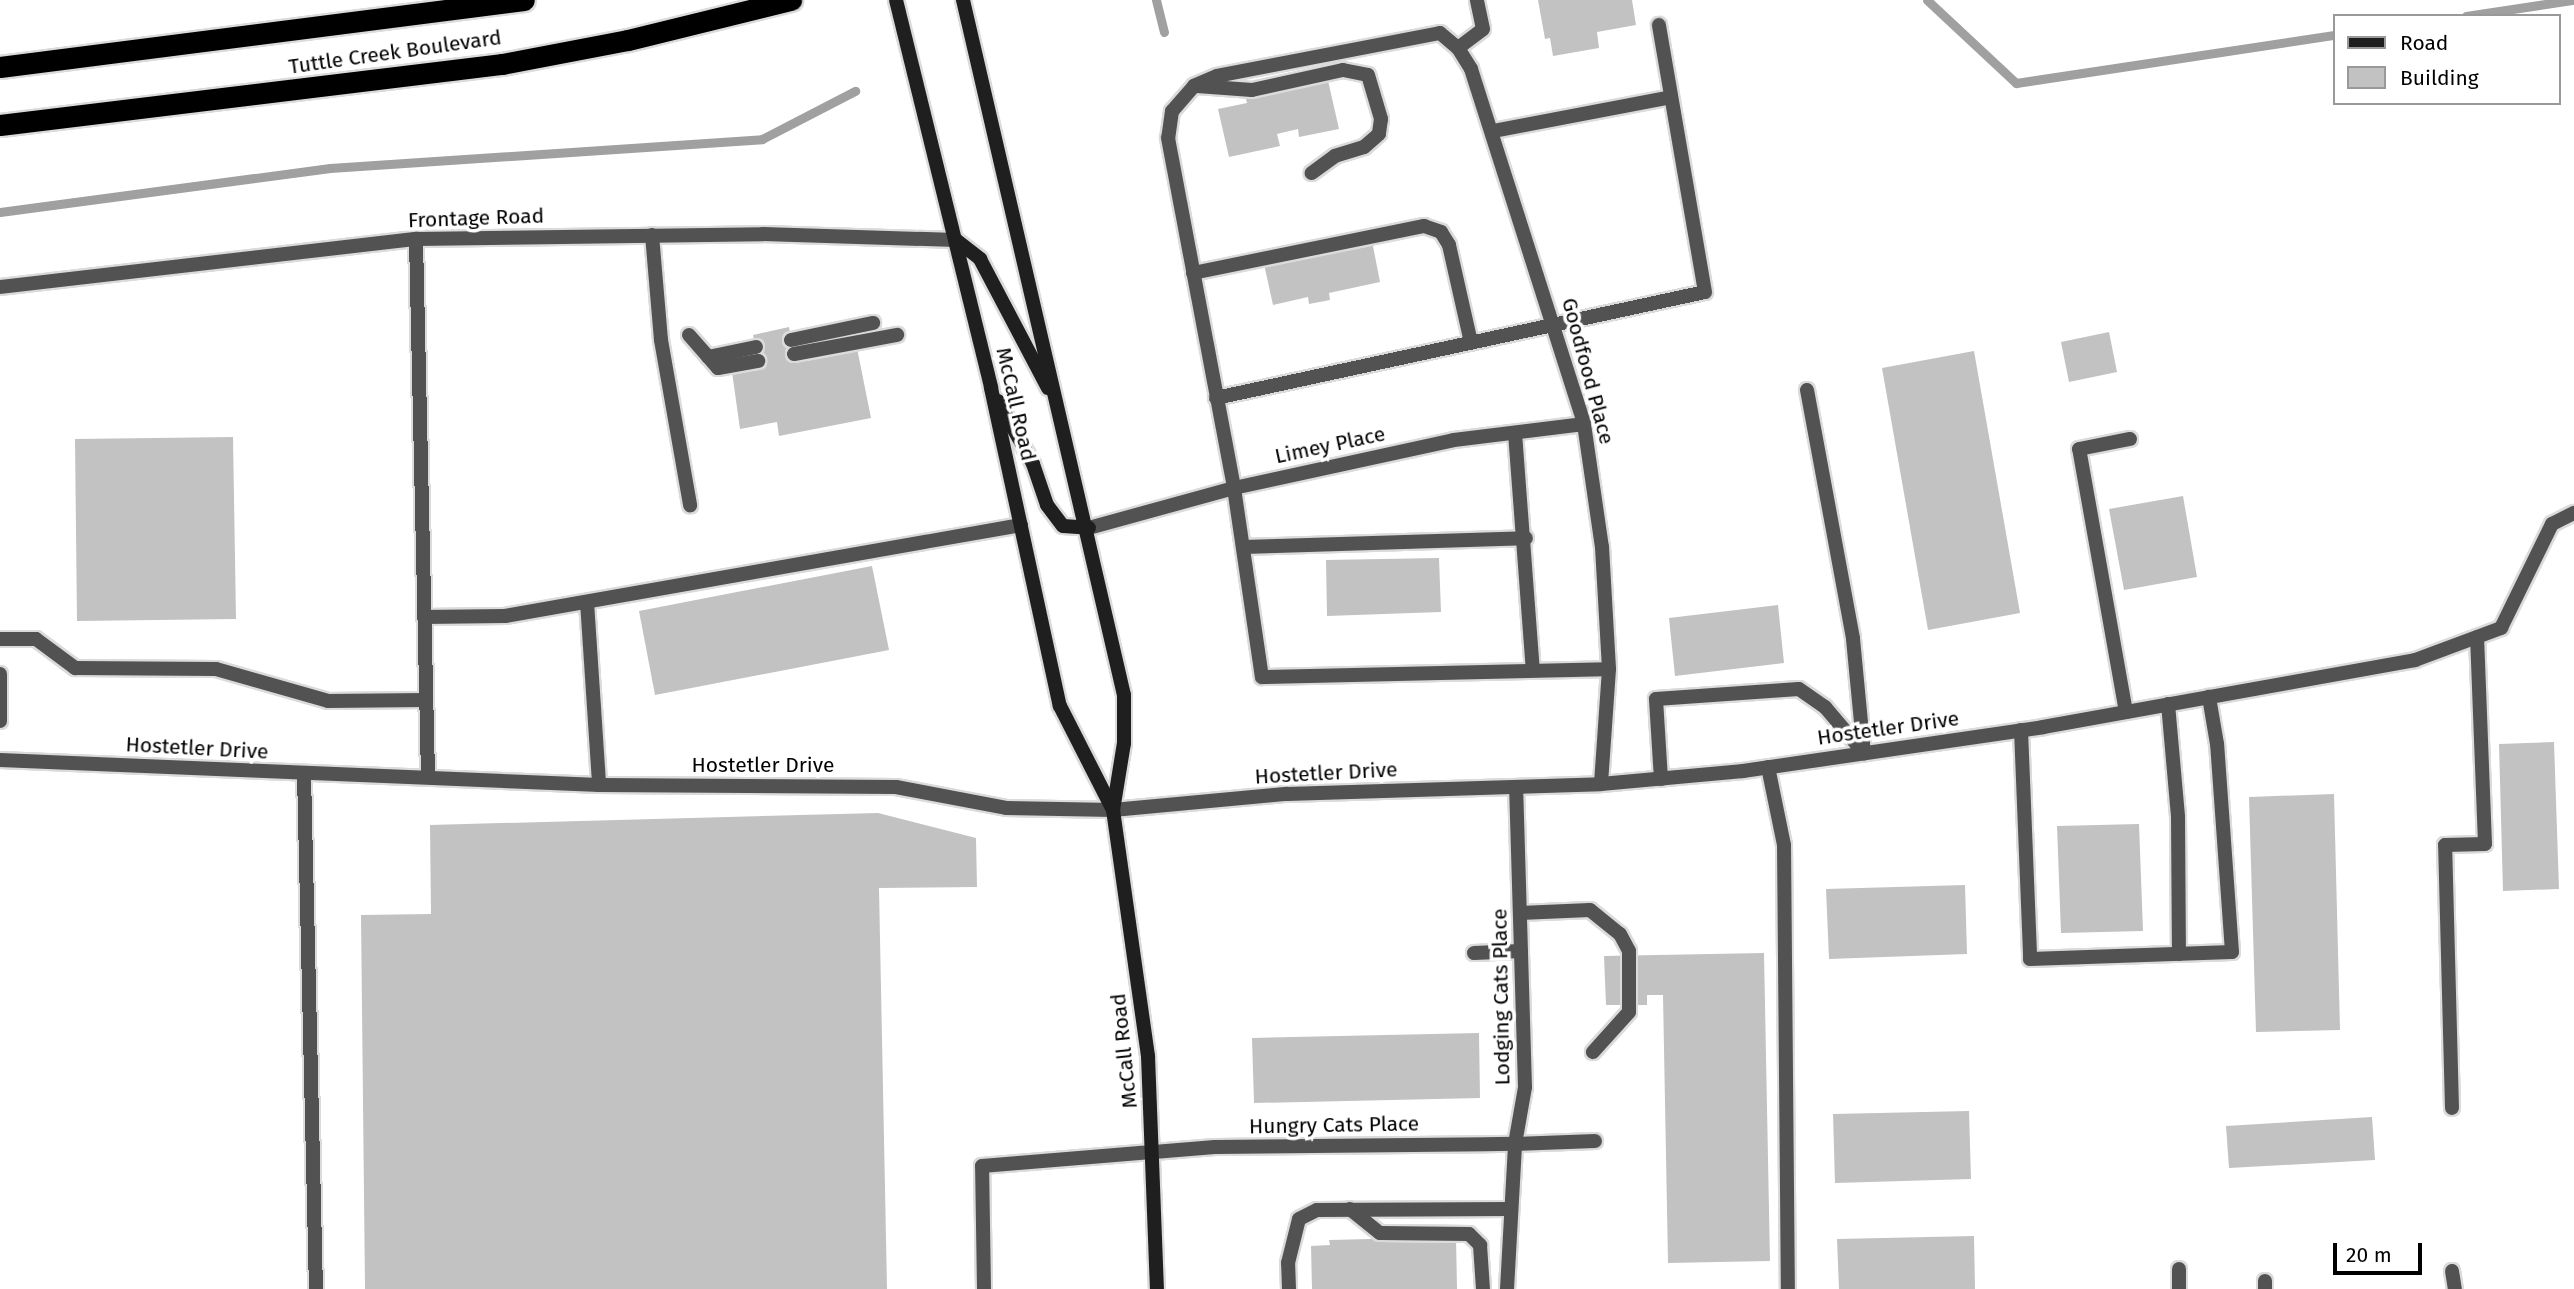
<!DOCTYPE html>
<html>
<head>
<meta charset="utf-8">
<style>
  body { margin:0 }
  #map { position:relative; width:2574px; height:1289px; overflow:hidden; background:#fff; font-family:"Fira Sans",sans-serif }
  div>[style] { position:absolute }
  .stream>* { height:9px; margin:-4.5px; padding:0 4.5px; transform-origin:4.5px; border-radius:4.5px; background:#a0a0a0 }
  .building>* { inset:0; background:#c2c2c2 }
  .roads { filter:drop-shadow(2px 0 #dbdbdb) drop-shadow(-2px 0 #dbdbdb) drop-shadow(0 2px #dbdbdb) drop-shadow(0 -2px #dbdbdb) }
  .lane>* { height:14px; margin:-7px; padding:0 7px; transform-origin:7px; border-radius:7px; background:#525252 }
  .street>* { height:14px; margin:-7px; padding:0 7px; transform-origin:7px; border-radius:7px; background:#525252 }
  .secondary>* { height:14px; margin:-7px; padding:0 7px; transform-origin:7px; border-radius:7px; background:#1f1f1f }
  .highway>* { height:21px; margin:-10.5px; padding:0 10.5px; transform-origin:10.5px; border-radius:10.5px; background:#000 }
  span { translate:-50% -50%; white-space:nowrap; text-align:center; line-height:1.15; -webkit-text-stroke:7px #fff; paint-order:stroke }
  .street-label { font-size:21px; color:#000 }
  .legend { position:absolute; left:2333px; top:14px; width:228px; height:91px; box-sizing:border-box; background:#fff; border:2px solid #999; margin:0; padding:9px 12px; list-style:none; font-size:21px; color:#000 }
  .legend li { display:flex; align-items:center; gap:14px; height:35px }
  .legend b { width:35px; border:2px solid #999 }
  .scale { position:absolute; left:2333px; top:1243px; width:89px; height:32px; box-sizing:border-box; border:4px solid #000; border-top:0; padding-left:9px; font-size:21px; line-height:24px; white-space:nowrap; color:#000; -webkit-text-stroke:5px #fff; paint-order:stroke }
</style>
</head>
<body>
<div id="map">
  <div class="stream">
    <i style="left:1156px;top:0;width:33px;rotate:76deg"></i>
    <i style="left:1927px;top:0;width:122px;rotate:43deg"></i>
    <i style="left:2016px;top:83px;width:322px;rotate:-8.6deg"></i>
    <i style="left:2466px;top:16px;width:107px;rotate:-8.6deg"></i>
    <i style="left:0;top:212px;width:333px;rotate:-7.6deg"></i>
    <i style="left:330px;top:168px;width:433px;rotate:-3.8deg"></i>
    <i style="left:762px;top:139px;width:105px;rotate:-27.3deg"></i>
  </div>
  <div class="building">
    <i style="clip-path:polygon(1538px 0,1632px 0,1636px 25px,1597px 32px,1599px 48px,1553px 56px,1550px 38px,1545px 39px)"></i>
    <i style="clip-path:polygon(1327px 76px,1339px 129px,1299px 137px,1298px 129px,1277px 134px,1280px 146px,1229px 157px,1218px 109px,1247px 103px,1245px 95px)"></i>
    <i style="clip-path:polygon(1372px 241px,1380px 282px,1329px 293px,1330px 300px,1309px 304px,1308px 297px,1273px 305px,1264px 264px)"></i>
    <i style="clip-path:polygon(789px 327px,795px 360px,857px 348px,871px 418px,779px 436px,777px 422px,740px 429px,732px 372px,759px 367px,753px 335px)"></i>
    <i style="clip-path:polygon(2109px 332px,2117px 372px,2069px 382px,2061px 342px)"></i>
    <i style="clip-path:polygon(1974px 351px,2020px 613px,1928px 630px,1882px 368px)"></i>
    <i style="clip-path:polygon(233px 437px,236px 619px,77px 621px,75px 439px)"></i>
    <i style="clip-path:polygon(2183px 496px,2197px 577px,2124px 590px,2109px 509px)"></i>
    <i style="clip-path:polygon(1439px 558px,1441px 612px,1327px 616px,1326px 560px)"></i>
    <i style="clip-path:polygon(872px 566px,889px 650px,655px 695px,639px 611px)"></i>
    <i style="clip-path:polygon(1778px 605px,1784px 663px,1675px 676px,1669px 618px)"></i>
    <i style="clip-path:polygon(2554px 742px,2559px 889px,2503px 891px,2499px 744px)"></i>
    <i style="clip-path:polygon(2334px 794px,2340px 1030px,2256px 1032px,2249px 797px)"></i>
    <i style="clip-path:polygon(878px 813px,976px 838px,977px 887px,879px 888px,887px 1289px,365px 1289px,361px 915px,431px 914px,430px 825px)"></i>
    <i style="clip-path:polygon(2139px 824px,2143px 931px,2061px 933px,2057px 826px)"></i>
    <i style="clip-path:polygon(1965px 885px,1967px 954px,1829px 959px,1826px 889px)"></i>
    <i style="clip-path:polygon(1764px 953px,1770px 1261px,1668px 1263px,1663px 995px,1647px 995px,1647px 1005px,1606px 1005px,1604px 956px)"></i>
    <i style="clip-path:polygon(1479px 1033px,1480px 1098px,1254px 1103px,1252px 1038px)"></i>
    <i style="clip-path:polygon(1969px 1111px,1971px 1179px,1835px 1183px,1833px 1114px)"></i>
    <i style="clip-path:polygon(2372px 1117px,2375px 1160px,2229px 1168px,2226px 1126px)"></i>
    <i style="clip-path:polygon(1974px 1236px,1975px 1289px,1839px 1289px,1837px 1239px)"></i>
    <i style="clip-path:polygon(1456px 1237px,1457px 1289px,1312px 1289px,1311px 1246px,1330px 1245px,1329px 1240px)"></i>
  </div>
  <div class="roads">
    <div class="lane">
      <i style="left:1440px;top:33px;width:227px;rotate:169.1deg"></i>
      <i style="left:1217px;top:76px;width:25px;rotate:157deg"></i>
      <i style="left:1194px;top:86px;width:33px;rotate:131deg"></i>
      <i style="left:1172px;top:111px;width:27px;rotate:98deg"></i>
      <i style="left:1168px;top:138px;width:356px;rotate:79.3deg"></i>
      <i style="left:1234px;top:488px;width:191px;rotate:81.6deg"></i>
      <i style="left:1262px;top:677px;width:347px;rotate:-1.3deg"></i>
      <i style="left:1458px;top:48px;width:31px;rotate:-37deg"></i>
      <i style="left:1483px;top:29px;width:30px;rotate:-102deg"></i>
      <i style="left:1197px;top:86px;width:55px;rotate:4.2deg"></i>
      <i style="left:1252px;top:90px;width:93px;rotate:-12.4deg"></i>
      <i style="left:1343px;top:70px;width:25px;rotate:11deg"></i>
      <i style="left:1368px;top:75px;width:46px;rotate:73.5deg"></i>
      <i style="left:1381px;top:119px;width:15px;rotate:98deg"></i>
      <i style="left:1379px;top:134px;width:20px;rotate:139deg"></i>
      <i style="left:1364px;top:147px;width:30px;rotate:163deg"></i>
      <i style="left:1335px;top:156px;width:29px;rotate:144deg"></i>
      <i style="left:1493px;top:131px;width:181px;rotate:-10.8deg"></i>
      <i style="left:652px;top:235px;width:105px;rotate:85.1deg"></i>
      <i style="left:661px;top:340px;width:168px;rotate:80deg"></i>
      <i style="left:416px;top:239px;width:537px;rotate:88.72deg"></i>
      <i style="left:1193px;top:273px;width:236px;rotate:-11.5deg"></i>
      <i style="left:1424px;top:226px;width:18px;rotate:19deg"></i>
      <i style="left:1441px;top:232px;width:15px;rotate:58deg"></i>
      <i style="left:1449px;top:245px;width:100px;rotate:77.3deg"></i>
      <i style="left:689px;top:335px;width:44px;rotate:48.7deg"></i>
      <i style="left:718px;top:368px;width:41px;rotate:-9.9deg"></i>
      <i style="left:791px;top:340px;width:84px;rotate:-11.7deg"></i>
      <i style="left:794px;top:354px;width:105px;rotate:-10.5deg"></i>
      <i style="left:708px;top:357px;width:49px;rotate:-11.8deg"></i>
      <i style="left:1807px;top:390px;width:253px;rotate:79.5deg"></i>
      <i style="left:1853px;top:639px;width:115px;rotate:84.5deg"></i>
      <i style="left:1216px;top:398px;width:500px;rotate:-12.23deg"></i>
      <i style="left:1705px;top:292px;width:271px;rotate:-99.8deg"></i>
      <i style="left:1515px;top:433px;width:238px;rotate:85.7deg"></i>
      <i style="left:1243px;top:547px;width:283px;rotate:-1.8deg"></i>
      <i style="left:587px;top:602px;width:183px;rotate:86.2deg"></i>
      <i style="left:424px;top:617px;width:81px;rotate:-0.7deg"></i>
      <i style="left:505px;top:616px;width:524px;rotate:-10deg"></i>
      <i style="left:0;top:639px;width:36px"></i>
      <i style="left:36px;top:639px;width:49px;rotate:36.6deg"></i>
      <i style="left:75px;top:668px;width:141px;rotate:0.4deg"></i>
      <i style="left:216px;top:669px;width:116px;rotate:15.9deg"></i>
      <i style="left:328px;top:701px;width:98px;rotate:-0.6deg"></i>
      <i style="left:0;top:674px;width:47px;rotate:90deg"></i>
      <i style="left:2168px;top:704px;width:113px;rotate:84.9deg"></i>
      <i style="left:2178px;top:817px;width:137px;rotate:89.6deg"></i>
      <i style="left:2126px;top:712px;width:267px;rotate:-100.1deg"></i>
      <i style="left:2079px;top:449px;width:52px;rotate:-11.1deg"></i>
      <i style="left:2021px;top:730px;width:229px;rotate:87.7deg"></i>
      <i style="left:2030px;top:959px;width:202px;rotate:-2deg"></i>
      <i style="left:2232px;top:952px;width:209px;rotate:-94.1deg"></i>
      <i style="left:2217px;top:744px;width:48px;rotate:-99.7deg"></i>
      <i style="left:1768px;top:767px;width:80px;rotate:78.4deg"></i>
      <i style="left:1784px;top:845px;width:444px;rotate:89.5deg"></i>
      <i style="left:304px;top:774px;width:515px;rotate:88.67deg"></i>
      <i style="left:1661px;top:779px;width:80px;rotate:-93.6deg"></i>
      <i style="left:1656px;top:699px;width:143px;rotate:-4deg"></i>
      <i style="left:1799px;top:689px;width:32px;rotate:35deg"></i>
      <i style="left:1825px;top:707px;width:60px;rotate:49.7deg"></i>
      <i style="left:1287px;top:794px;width:314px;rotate:-1.8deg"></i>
      <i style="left:1601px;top:784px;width:143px;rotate:-5.2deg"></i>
      <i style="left:1743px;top:771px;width:303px;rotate:-8.3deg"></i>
      <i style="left:2043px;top:727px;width:378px;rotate:-10.2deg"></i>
      <i style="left:2415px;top:660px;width:92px;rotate:-20.4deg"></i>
      <i style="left:2501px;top:628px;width:116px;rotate:-63.9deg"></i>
      <i style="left:2552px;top:524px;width:25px;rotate:-27deg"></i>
      <i style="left:1520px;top:913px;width:70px;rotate:-2.5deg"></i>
      <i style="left:1590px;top:910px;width:38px;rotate:39deg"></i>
      <i style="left:1620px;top:934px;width:19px;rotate:62deg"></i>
      <i style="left:1629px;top:951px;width:61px;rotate:90deg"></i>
      <i style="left:1629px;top:1012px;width:54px;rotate:132deg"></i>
      <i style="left:1474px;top:953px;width:47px;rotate:-2.4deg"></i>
      <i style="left:2452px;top:1108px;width:263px;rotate:-91.5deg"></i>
      <i style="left:2445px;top:845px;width:40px;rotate:-1.4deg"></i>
      <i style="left:2485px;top:844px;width:207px;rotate:-92.2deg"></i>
      <i style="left:1515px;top:1144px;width:80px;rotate:-2.1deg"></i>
      <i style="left:1350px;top:1209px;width:38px;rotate:39deg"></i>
      <i style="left:1380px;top:1233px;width:89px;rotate:0.6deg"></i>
      <i style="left:1469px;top:1234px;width:16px;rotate:45deg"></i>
      <i style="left:1480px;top:1245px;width:44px;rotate:86.1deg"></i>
      <i style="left:2179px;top:1269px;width:20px;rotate:90deg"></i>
      <i style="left:2452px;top:1271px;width:18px;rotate:81deg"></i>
      <i style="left:2265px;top:1281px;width:8px;rotate:90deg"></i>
      <i style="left:984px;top:1289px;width:123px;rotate:-90.9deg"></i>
      <i style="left:982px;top:1166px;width:173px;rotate:-4.7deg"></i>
      <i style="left:1289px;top:1289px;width:26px;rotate:-92deg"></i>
      <i style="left:1288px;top:1263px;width:45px;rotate:-76deg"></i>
      <i style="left:1299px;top:1219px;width:20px;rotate:-27deg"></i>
      <i style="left:1317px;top:1210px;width:194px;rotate:-0.3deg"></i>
    </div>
    <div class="street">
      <i style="left:1440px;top:33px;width:23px;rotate:40deg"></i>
      <i style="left:1458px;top:48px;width:25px;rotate:58deg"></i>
      <i style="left:1471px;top:69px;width:373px;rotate:72.3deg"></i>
      <i style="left:1584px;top:424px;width:124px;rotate:81.7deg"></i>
      <i style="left:1602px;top:547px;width:122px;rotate:86.7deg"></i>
      <i style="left:1609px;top:669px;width:115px;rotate:94deg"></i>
      <i style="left:0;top:287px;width:419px;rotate:-6.6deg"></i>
      <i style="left:416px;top:239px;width:347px;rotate:-0.8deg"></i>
      <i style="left:763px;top:234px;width:193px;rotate:1.8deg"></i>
      <i style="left:1089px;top:528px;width:150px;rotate:-15.4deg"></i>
      <i style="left:1234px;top:488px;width:225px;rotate:-12.3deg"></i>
      <i style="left:1454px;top:440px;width:131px;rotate:-7deg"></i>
      <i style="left:0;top:760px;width:600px;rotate:2.39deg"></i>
      <i style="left:599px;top:785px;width:297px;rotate:0.4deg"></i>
      <i style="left:896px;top:787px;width:112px;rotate:10.8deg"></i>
      <i style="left:1006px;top:808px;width:107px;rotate:1.1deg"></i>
      <i style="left:1113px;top:810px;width:175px;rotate:-5.3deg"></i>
      <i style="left:1154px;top:1152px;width:61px;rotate:-4.7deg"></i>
      <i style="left:1215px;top:1147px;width:300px;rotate:-0.6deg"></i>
      <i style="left:1507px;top:1289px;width:145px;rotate:-86.8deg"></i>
      <i style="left:1515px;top:1144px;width:58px;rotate:-80deg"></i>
      <i style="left:1525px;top:1087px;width:300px;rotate:-91.7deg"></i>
    </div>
    <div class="secondary">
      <i style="left:896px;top:0;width:399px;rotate:76.2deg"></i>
      <i style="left:991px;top:388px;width:325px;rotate:77.8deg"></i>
      <i style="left:1060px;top:706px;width:117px;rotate:63deg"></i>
      <i style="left:963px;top:0;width:713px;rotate:76.96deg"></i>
      <i style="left:1124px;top:695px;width:48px;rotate:90deg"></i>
      <i style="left:1124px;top:743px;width:68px;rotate:99.3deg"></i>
      <i style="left:1113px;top:810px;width:248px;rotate:81.9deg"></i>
      <i style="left:1148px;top:1056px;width:233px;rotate:87.8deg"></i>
      <i style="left:956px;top:240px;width:31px;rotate:38deg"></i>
      <i style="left:980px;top:259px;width:146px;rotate:62.2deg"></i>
      <i style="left:998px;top:401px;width:72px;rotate:60.9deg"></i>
      <i style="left:1033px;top:464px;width:43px;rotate:71.1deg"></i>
      <i style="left:1047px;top:505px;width:26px;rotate:53deg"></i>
      <i style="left:1063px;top:526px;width:26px;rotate:4deg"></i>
    </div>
    <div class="highway">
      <i style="left:0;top:67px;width:528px;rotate:-7.29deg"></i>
      <i style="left:0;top:125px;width:506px;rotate:-6.93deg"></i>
      <i style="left:502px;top:64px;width:128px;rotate:-10.8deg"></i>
      <i style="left:628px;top:40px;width:168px;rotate:-13.8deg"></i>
    </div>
  </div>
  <div class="street-label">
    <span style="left:395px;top:52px;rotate:-8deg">Tuttle Creek Boulevard</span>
    <span style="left:476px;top:218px;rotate:-2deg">Frontage Road</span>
    <span style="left:1588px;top:371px;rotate:75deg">Goodfood Place</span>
    <span style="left:1016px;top:404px;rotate:77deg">McCall Road</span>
    <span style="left:1330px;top:445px;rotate:-12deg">Limey Place</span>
    <span style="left:1888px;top:728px;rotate:-8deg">Hostetler Drive</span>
    <span style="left:197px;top:748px;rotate:3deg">Hostetler Drive</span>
    <span style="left:763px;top:765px">Hostetler Drive</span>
    <span style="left:1326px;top:773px;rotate:-3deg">Hostetler Drive</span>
    <span style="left:1501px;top:997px;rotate:-91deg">Lodging Cats Place</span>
    <span style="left:1124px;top:1051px;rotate:-96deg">McCall Road</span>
    <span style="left:1334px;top:1125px;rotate:-1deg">Hungry Cats Place</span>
  </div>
  <ul class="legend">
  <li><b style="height:9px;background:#1f1f1f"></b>Road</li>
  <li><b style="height:19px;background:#c2c2c2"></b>Building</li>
  </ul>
  <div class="scale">20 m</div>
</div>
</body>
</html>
